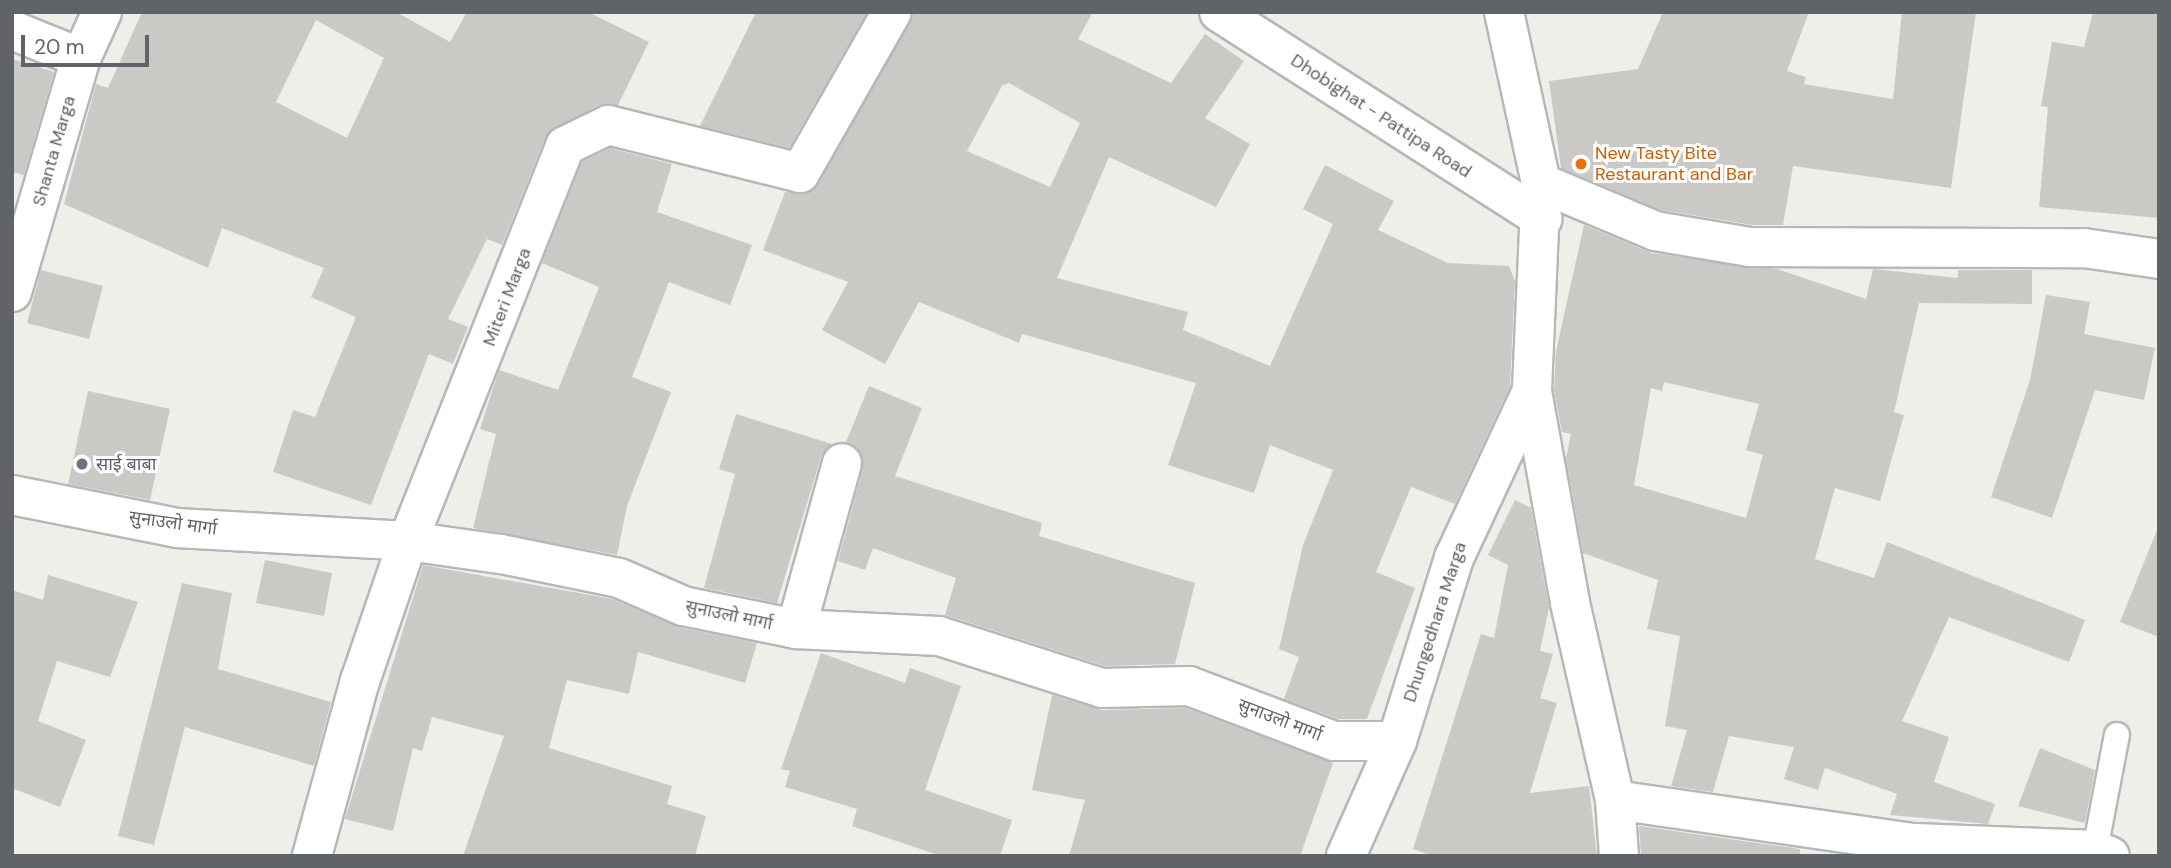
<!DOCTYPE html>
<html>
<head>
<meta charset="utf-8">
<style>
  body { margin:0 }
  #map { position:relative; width:2171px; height:868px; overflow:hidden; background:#f0eee9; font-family:"DM Sans","Noto Sans Devanagari",sans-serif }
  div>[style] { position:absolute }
  .building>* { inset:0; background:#cbc9c5 }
  .roads { filter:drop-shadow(2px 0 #b5b8bb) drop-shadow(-2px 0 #b5b8bb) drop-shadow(0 2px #b5b8bb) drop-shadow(0 -2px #b5b8bb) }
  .lane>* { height:24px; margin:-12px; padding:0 12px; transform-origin:12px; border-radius:12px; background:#fff }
  .street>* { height:38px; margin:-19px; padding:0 19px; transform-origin:19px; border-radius:19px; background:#fff }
  .dots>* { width:19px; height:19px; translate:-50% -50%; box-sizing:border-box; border:4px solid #fff; border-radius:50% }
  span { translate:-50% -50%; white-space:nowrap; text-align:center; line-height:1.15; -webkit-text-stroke:6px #fff; paint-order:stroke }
  .street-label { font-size:18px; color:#606367 }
  .food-label { font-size:18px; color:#c56008 }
  .left { translate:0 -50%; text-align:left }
  .worship-label { font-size:18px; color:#5b616d }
  .frame { position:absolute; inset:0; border:14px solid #606367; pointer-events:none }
  .scale { position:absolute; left:21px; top:35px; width:128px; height:32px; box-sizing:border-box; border:4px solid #606367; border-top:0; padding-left:9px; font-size:21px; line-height:24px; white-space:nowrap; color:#606367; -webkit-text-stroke:5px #fff; paint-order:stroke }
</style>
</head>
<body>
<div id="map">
  <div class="building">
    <i style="clip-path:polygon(evenodd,142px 12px,396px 12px,450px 42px,467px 12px,588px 12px,649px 42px,618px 105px,598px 105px,545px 138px,502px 245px,487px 239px,448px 319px,468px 327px,453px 364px,429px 354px,371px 505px,273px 472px,293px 410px,315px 417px,356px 317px,311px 297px,324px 268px,222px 228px,208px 268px,64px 204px,96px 84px,108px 88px,142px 12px,316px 20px,384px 58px,347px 138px,276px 102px,316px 20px)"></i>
    <i style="clip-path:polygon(756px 12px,867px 12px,789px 148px,700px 126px)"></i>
    <i style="clip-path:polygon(evenodd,914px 12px,1093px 12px,1078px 39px,1171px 83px,1205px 34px,1244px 61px,1205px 118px,1250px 144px,1216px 207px,1109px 157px,1057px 278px,1188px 312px,1183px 330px,1270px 366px,1333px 224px,1303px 209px,1325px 165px,1394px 201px,1378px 230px,1448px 263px,1509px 266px,1515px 281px,1510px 386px,1455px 504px,1411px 487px,1376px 572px,1415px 588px,1367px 719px,1338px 719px,1284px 699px,1299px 657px,1279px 649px,1303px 545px,1333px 470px,1270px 445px,1254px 493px,1168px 465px,1196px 383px,1022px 334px,1019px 343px,919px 302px,885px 364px,822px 330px,848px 282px,763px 250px,785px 192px,808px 193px,819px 184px,914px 12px,1009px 83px,1080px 123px,1050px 187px,967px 151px,1002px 86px,1009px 83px)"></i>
    <i style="clip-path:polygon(1663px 12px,1809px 12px,1787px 71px,1806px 77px,1804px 84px,1893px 99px,1902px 12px,1976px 12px,1951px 188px,1793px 166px,1783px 225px,1752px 225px,1661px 210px,1561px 168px,1549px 81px,1638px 69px)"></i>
    <i style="clip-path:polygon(2093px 12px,2159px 12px,2159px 218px,2039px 207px,2048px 107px,2041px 106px,2052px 42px,2084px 47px)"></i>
    <i style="clip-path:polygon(12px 59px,54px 72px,24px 175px,12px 172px)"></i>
    <i style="clip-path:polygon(610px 148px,672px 164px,657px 212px,752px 245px,730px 305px,669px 282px,632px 377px,671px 392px,627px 506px,617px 555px,473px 528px,496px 434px,480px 429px,499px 370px,558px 390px,599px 287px,542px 263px,582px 162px)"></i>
    <i style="clip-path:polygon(evenodd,1584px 225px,1651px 253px,1777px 269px,1866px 299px,1873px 269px,1958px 278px,1958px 270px,2032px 270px,2032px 304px,1919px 303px,1894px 412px,1904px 415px,1880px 501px,1835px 488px,1815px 559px,1874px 578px,1887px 542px,2085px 620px,2069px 662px,1949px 617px,1902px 721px,1949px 737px,1934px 782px,1995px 804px,1988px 824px,1890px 815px,1897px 794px,1825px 768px,1818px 790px,1784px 779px,1794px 747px,1729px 736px,1713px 792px,1671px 786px,1687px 730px,1665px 726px,1680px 636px,1647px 629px,1658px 580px,1583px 553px,1566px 459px,1571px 434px,1562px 432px,1554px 390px,1556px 351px,1584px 225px,1664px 382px,1759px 404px,1746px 450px,1763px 455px,1746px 518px,1634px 485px,1651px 388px,1662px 391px,1664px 382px)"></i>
    <i style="clip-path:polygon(41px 270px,103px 286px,89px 339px,27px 323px)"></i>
    <i style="clip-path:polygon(2046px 295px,2090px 302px,2084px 334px,2155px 348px,2144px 400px,2095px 390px,2052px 518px,1991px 497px,2030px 380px)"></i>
    <i style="clip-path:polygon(869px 386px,922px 408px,895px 476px,1042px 523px,1039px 536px,1195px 583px,1175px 664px,1105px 666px,945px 615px,956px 578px,873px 548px,865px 570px,838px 561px,863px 468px,858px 448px,846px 442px)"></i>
    <i style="clip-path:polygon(88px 391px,170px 409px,150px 500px,68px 484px)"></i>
    <i style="clip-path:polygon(736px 414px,832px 444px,821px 457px,777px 603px,704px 588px,735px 474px,719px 469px)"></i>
    <i style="clip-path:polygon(1515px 500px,1531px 508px,1549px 608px,1540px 651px,1553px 654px,1540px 698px,1557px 703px,1530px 793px,1589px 786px,1597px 856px,1433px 856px,1413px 849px,1481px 634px,1494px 638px,1508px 565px,1488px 555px)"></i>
    <i style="clip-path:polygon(2157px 530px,2159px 531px,2159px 637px,2120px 622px)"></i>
    <i style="clip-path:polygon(265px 560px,332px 573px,324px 616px,256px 603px)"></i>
    <i style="clip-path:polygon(423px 565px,612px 599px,678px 627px,757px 643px,745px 683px,638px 652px,629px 694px,567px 680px,549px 748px,672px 786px,667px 804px,706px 816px,695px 856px,463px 856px,504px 736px,432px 717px,422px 751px,413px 748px,393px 831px,345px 819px)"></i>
    <i style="clip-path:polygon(48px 575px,138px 602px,110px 677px,57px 661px,38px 721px,86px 740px,60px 807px,12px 788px,12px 590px,43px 600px)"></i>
    <i style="clip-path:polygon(182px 583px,232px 593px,218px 669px,331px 702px,314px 766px,185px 727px,154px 845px,118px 836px)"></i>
    <i style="clip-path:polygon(821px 653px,905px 683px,910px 668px,961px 686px,925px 790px,1012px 820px,1000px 856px,941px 856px,852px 826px,857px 809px,785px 787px,790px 771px,781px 769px)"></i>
    <i style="clip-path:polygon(1052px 695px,1102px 710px,1185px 708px,1333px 763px,1300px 856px,1069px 856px,1085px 800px,1032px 790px)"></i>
    <i style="clip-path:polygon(2040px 748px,2095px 770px,2085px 823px,2018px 806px)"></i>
    <i style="clip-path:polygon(1639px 826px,1800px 849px,1800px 856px,1641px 856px)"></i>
  </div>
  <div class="roads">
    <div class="lane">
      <i style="left:2095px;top:850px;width:117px;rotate:-79.2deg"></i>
    </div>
    <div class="street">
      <i style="left:1219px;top:12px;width:384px;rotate:32.6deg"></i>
      <i style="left:1504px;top:12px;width:175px;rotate:77.8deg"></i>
      <i style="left:1541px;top:183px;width:208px;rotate:92.5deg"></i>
      <i style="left:1532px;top:391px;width:215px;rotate:79.8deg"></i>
      <i style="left:1570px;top:603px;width:202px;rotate:77.1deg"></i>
      <i style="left:1615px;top:800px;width:56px;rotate:85.9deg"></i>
      <i style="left:12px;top:30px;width:74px;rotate:22.1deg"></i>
      <i style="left:1541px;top:183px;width:124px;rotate:22.8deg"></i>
      <i style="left:1655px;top:231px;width:96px;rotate:9.6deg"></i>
      <i style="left:1750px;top:247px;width:334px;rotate:0.2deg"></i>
      <i style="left:2084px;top:248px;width:76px;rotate:8.3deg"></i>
      <i style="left:12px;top:292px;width:244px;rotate:-73.6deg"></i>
      <i style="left:81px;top:58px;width:51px;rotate:-65.5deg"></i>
      <i style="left:12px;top:495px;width:168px;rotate:11.3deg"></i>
      <i style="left:177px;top:528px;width:231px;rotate:3.2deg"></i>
      <i style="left:408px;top:541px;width:94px;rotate:8deg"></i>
      <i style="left:501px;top:554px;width:120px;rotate:11.5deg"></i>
      <i style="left:619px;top:578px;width:70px;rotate:23.6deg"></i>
      <i style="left:683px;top:606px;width:115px;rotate:11.5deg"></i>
      <i style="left:796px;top:629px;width:143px;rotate:2.8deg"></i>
      <i style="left:939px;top:636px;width:171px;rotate:17.7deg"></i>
      <i style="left:1102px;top:688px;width:87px;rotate:-1.3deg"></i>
      <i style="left:1189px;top:686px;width:155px;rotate:20.8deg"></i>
      <i style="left:1334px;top:741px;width:63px"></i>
      <i style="left:796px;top:629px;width:172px;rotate:-74.5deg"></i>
      <i style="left:1615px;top:800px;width:303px;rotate:8.2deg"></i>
      <i style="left:1915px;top:843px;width:180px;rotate:2.2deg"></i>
      <i style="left:2095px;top:850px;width:16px;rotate:22deg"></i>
      <i style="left:312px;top:856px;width:181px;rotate:-74.7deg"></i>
      <i style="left:360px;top:681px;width:148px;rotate:-71.1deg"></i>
      <i style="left:408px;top:541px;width:425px;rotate:-68.3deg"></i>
      <i style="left:565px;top:146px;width:48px;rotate:-26deg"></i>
      <i style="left:608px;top:125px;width:198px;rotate:14deg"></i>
      <i style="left:800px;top:173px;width:185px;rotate:-60.3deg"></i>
      <i style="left:1346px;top:856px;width:126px;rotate:-66.1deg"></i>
      <i style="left:1397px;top:741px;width:192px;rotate:-72.7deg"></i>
      <i style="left:1454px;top:558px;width:184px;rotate:-65deg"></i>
    </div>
  </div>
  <div class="dots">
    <i style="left:1581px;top:164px;background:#e8710a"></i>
    <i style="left:82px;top:464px;background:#6b7280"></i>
  </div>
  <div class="street-label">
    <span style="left:1381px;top:116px;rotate:33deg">Dhobighat - Pattipa Road</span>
    <span style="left:54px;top:151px;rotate:-74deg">Shanta Marga</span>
    <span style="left:507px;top:297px;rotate:-69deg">Miteri Marga</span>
    <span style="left:173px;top:523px;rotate:8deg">सुनाउलो मार्गा</span>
    <span style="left:729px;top:615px;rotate:12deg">सुनाउलो मार्गा</span>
    <span style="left:1435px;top:622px;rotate:-72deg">Dhungedhara Marga</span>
    <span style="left:1280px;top:720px;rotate:21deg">सुनाउलो मार्गा</span>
  </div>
  <div class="food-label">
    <span class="left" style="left:1595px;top:164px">New Tasty Bite<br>Restaurant and Bar</span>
  </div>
  <div class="worship-label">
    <span class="left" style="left:96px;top:464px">साई बाबा</span>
  </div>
  <div class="frame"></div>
  <div class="scale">20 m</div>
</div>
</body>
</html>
